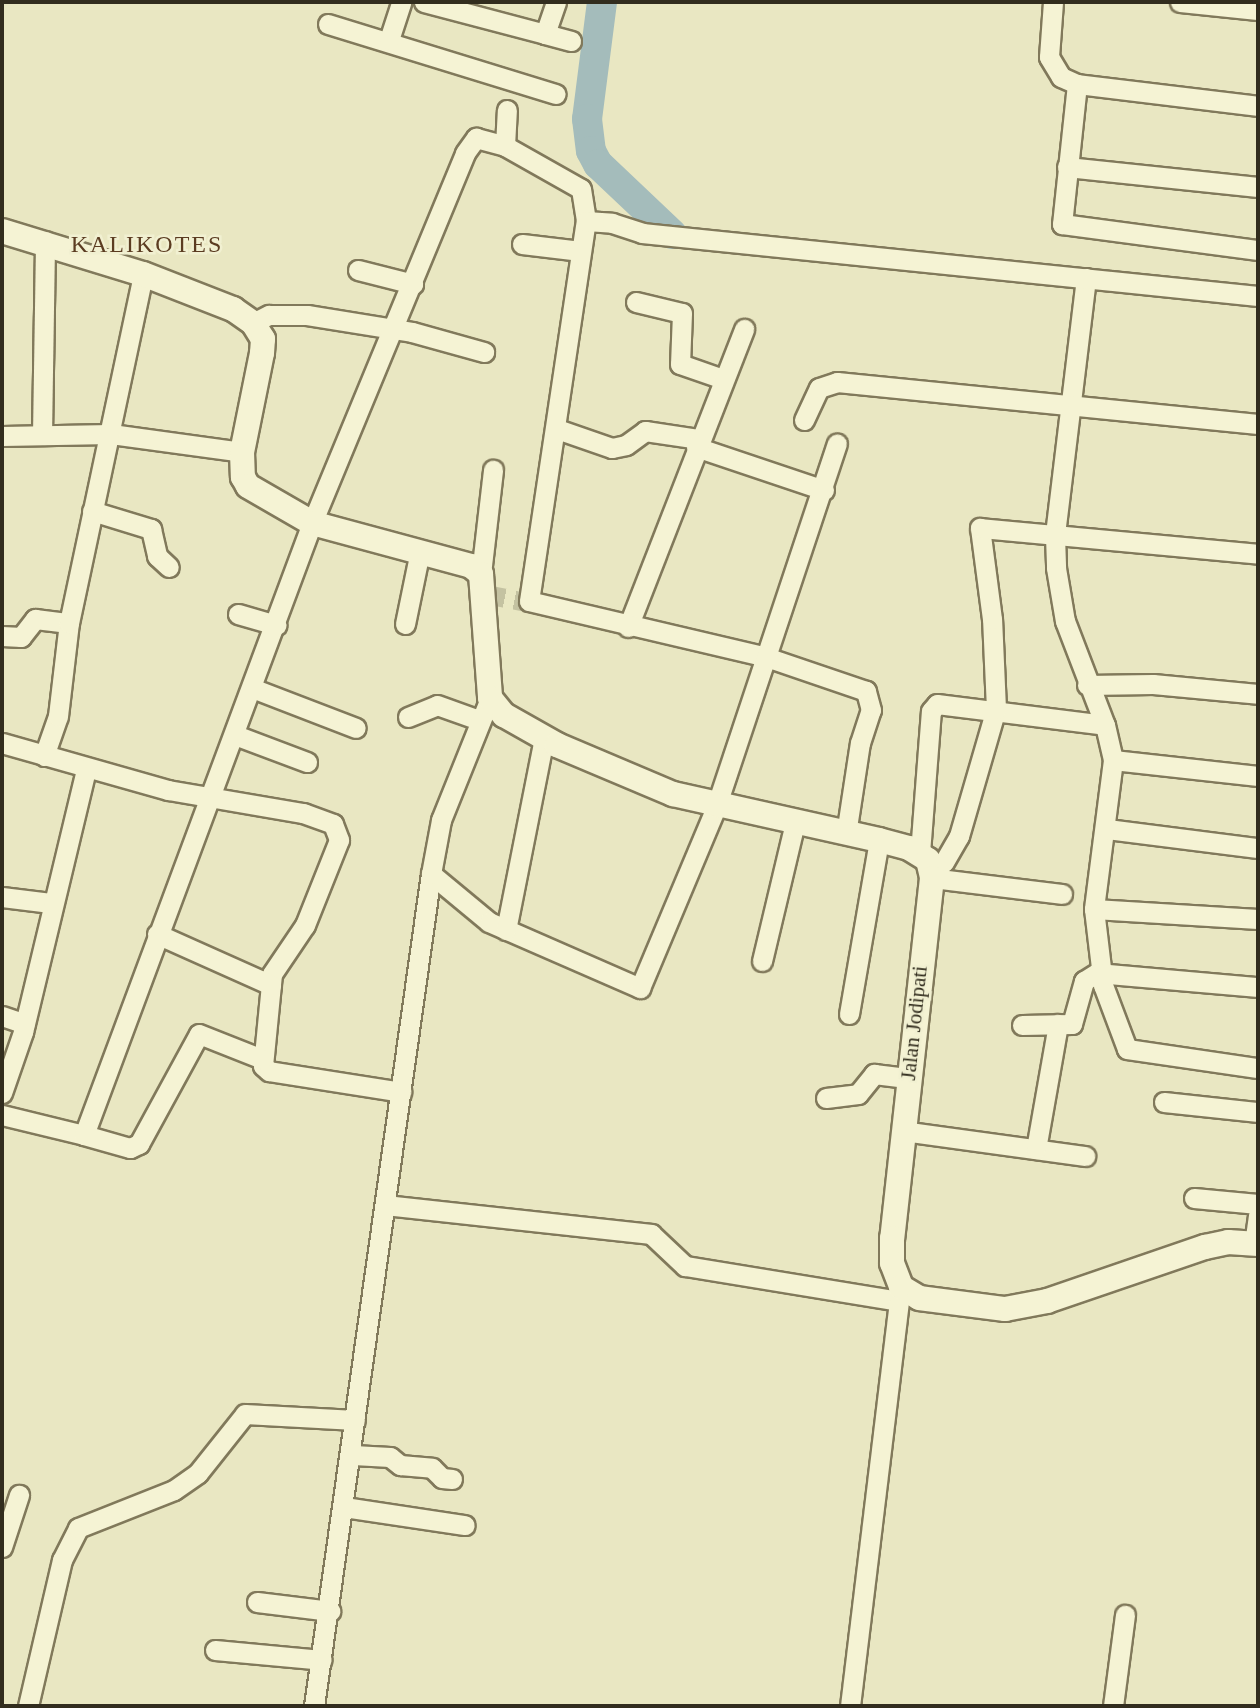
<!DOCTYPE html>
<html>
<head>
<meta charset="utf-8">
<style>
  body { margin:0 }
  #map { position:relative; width:1260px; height:1708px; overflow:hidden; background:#e9e7c2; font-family:Georgia,serif }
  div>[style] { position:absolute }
  .river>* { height:30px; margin:-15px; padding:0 15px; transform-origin:15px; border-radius:15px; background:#a4bcbb }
  .minor-tunnel>* { height:19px; margin-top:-9.5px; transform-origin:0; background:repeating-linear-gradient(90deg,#c4c2a1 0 19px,transparent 0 29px) }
  .roads { filter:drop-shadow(2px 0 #81795b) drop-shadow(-2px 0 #81795b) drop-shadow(0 2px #81795b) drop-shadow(0 -2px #81795b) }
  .minor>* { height:19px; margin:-9.5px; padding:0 9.5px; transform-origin:9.5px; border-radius:9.5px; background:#f5f3d4 }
  .tertiary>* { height:24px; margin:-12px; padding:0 12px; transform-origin:12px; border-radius:12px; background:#f5f3d4 }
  span { translate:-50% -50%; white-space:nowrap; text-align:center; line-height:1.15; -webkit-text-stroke:5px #f1f0d1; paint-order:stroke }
  .street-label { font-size:21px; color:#322d1e }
  .quarter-label { font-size:24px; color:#5b3c21; letter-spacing:2px }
  .frame { position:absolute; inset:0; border:4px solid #322d1e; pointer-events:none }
</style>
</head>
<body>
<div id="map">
  <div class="river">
    <i style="left:602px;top:2px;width:118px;rotate:97.3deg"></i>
    <i style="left:587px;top:119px;width:32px;rotate:83deg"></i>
    <i style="left:591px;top:151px;width:15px;rotate:62deg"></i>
    <i style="left:598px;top:164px;width:102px;rotate:43.4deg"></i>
  </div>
  <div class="minor-tunnel">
    <i style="left:486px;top:594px;width:46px;rotate:11.3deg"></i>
  </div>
  <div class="roads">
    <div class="minor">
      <i style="left:424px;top:2px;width:125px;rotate:14.8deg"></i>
      <i style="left:545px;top:34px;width:34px;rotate:-71deg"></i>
      <i style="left:1053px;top:2px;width:55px;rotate:94.2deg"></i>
      <i style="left:1049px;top:57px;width:23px;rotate:59deg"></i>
      <i style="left:1061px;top:77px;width:17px;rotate:24deg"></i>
      <i style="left:1077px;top:84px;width:182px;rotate:6.9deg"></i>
      <i style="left:1180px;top:2px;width:78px;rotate:5.9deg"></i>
      <i style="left:328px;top:24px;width:238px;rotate:17.1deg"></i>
      <i style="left:545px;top:34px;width:27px;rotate:15deg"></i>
      <i style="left:389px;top:40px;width:40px;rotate:-72deg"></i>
      <i style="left:1077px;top:84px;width:141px;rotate:96.1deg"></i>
      <i style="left:1062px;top:224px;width:198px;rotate:7.6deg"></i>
      <i style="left:505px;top:146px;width:87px;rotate:29.5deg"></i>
      <i style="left:581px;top:189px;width:32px;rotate:81deg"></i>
      <i style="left:1067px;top:167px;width:192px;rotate:6deg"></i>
      <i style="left:522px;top:244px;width:59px;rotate:6.8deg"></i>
      <i style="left:358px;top:270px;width:57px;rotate:14.3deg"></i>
      <i style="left:1086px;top:278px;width:260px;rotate:96.9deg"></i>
      <i style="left:1055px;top:536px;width:32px;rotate:88deg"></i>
      <i style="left:1056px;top:568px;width:54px;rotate:80.4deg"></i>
      <i style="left:1065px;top:621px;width:111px;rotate:69deg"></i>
      <i style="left:1105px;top:725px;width:36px;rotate:77deg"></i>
      <i style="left:1113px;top:760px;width:150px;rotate:97.3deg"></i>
      <i style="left:1094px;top:909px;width:77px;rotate:83.2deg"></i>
      <i style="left:1103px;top:985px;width:68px;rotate:69.4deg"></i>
      <i style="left:1127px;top:1049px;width:132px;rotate:8.3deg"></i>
      <i style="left:636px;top:302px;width:47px;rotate:13.4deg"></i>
      <i style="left:682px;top:313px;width:51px;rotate:92.2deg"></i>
      <i style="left:680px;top:364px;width:46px;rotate:19.2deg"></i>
      <i style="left:253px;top:323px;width:18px;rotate:-27deg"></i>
      <i style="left:269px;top:315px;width:38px"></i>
      <i style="left:307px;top:315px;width:106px;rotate:9.2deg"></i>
      <i style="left:412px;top:332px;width:75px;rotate:15.5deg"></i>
      <i style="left:804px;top:420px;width:35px;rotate:-65deg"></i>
      <i style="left:819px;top:388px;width:19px;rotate:-18deg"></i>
      <i style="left:837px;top:382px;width:423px;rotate:5.7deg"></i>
      <i style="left:557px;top:429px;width:58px;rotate:19.1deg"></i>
      <i style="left:612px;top:448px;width:14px;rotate:-12deg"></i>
      <i style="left:626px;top:445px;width:24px;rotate:-36deg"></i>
      <i style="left:645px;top:431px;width:55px;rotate:8.4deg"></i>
      <i style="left:42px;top:435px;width:194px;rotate:-89.1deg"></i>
      <i style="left:2px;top:436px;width:109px;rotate:-1.1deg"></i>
      <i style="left:111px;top:434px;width:132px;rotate:7.8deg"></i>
      <i style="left:696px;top:447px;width:135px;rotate:18.6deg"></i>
      <i style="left:92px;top:511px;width:62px;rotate:17deg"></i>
      <i style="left:151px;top:529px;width:28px;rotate:77deg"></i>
      <i style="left:157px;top:556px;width:16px;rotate:43deg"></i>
      <i style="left:481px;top:574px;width:105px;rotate:-83.4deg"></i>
      <i style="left:238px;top:614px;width:40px;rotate:16deg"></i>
      <i style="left:405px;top:624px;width:75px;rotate:-78.4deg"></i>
      <i style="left:628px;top:627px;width:320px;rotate:-68.7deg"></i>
      <i style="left:2px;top:636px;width:19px;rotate:3deg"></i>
      <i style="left:21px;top:637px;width:23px;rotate:-52deg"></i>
      <i style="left:35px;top:619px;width:34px;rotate:7deg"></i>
      <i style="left:1087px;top:685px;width:66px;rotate:-0.9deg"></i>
      <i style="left:1153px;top:684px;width:105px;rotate:5.4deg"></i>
      <i style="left:252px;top:688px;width:111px;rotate:21deg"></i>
      <i style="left:408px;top:717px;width:31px;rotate:-22deg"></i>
      <i style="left:437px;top:705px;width:45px;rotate:19.7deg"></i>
      <i style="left:235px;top:735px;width:77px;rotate:20.6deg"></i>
      <i style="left:2px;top:743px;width:173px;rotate:15.8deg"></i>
      <i style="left:168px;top:790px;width:137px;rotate:9.7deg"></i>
      <i style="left:303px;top:813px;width:32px;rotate:20deg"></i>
      <i style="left:333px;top:824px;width:17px;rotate:69deg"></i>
      <i style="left:339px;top:840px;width:92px;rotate:111.8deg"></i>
      <i style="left:305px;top:925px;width:59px;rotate:124deg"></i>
      <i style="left:272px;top:974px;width:92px;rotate:95.6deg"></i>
      <i style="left:263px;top:1066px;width:8px;rotate:40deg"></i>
      <i style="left:269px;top:1071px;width:134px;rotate:9deg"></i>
      <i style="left:44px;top:756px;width:42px;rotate:-70.7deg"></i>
      <i style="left:58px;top:716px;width:94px;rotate:-83.3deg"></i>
      <i style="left:69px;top:623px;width:357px;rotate:-78deg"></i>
      <i style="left:1113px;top:760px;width:146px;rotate:6.3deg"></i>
      <i style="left:1107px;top:829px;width:152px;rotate:7.2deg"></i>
      <i style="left:846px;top:834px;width:92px;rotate:-81.3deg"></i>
      <i style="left:860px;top:743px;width:35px;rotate:-72deg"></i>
      <i style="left:871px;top:710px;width:20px;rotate:-105deg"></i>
      <i style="left:866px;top:691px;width:109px;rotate:-161.2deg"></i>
      <i style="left:763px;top:656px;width:240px;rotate:-166.8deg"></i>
      <i style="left:529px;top:601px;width:384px;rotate:-81.5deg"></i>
      <i style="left:586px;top:221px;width:26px;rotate:4deg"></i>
      <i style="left:612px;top:223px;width:32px;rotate:18deg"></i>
      <i style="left:642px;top:233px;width:619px;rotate:5.84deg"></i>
      <i style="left:920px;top:853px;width:142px;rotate:-85.6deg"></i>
      <i style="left:931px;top:711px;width:9px;rotate:-49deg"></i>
      <i style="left:937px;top:704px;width:169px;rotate:7.1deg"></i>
      <i style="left:932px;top:870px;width:14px;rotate:-34deg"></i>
      <i style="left:944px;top:862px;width:30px;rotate:-60deg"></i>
      <i style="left:959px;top:836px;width:132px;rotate:-73.8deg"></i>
      <i style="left:996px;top:709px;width:90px;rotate:-92.5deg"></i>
      <i style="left:992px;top:619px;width:92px;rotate:-97.5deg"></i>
      <i style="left:980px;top:528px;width:279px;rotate:5.3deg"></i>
      <i style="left:431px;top:874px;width:75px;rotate:39.6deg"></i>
      <i style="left:489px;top:922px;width:165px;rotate:23.6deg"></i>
      <i style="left:640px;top:988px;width:196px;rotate:-67.2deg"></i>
      <i style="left:716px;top:807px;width:383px;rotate:-71.6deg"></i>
      <i style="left:932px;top:878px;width:131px;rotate:7deg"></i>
      <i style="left:2px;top:897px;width:49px;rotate:7deg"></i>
      <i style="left:1094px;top:909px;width:164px;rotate:3.5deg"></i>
      <i style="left:506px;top:930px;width:196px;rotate:-78.8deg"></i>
      <i style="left:157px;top:934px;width:125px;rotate:24.1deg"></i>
      <i style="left:762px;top:961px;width:142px;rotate:-76.6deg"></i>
      <i style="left:849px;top:1014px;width:177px;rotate:-80.2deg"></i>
      <i style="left:2px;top:1016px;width:24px;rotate:19deg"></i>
      <i style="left:1022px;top:1025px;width:50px;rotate:-1.1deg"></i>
      <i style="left:1072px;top:1024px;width:45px;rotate:-74.4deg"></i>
      <i style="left:1084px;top:981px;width:15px;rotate:-32deg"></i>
      <i style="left:1097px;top:973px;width:162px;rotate:5deg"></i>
      <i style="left:2px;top:1093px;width:65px;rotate:-71deg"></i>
      <i style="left:23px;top:1032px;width:270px;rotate:-76.5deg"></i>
      <i style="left:826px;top:1098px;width:32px;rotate:-7deg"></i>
      <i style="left:858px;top:1094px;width:26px;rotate:-51deg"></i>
      <i style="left:874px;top:1074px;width:35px;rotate:7deg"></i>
      <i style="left:1164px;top:1102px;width:95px;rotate:6.1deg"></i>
      <i style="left:2px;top:1115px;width:84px;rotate:13.7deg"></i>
      <i style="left:84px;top:1135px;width:653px;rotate:-69.57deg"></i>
      <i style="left:312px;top:523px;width:400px;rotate:-67.5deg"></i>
      <i style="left:465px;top:153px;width:19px;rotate:-54deg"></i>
      <i style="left:476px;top:138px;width:30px;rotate:15deg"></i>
      <i style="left:505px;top:146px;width:36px;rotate:-87deg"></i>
      <i style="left:902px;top:1131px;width:185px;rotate:7.8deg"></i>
      <i style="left:84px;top:1135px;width:48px;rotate:15.8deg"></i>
      <i style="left:130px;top:1148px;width:10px;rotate:-24deg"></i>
      <i style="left:139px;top:1144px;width:125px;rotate:-61.4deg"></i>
      <i style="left:199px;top:1034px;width:68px;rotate:21.6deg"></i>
      <i style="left:1036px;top:1149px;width:127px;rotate:-80deg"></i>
      <i style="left:1194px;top:1198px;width:64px;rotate:5.4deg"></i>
      <i style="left:385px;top:1205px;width:268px;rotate:6.2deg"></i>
      <i style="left:651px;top:1234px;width:47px;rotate:43.3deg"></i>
      <i style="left:685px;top:1266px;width:216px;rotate:9.3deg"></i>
      <i style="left:1254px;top:1244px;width:29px;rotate:-82deg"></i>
      <i style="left:353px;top:1455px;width:37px;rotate:3deg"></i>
      <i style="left:390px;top:1457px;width:13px;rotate:39deg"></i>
      <i style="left:400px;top:1465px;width:32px;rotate:5deg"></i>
      <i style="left:432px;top:1468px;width:14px;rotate:45deg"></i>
      <i style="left:442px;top:1478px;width:10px;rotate:6deg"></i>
      <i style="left:344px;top:1507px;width:122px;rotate:8.5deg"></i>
      <i style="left:2px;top:1547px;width:55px;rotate:-71.9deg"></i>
      <i style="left:257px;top:1602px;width:74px;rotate:7deg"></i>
      <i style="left:215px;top:1650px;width:107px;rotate:5.3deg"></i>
      <i style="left:28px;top:1706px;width:150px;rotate:-76.9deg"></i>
      <i style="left:62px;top:1560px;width:36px;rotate:-63deg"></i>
      <i style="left:78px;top:1528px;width:103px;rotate:-21.6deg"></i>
      <i style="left:174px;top:1490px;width:29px;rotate:-35deg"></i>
      <i style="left:198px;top:1473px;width:75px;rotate:-51.5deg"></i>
      <i style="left:245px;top:1414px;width:110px;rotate:3.1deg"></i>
      <i style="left:314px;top:1706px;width:840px;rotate:-82deg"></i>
      <i style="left:431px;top:874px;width:55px;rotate:-79.5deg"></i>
      <i style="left:441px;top:820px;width:131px;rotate:-68.1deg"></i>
      <i style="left:850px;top:1706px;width:418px;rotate:-83.1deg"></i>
      <i style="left:1113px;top:1706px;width:92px;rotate:-82.5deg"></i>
    </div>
    <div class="tertiary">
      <i style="left:2px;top:231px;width:147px;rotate:17deg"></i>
      <i style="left:143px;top:274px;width:97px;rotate:21.3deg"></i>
      <i style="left:233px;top:309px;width:24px;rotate:35deg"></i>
      <i style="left:253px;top:323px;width:19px;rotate:58deg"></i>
      <i style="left:263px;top:339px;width:14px;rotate:94deg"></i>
      <i style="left:262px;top:353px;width:101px;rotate:101.4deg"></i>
      <i style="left:242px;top:452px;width:25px;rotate:88deg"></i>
      <i style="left:243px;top:477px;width:10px;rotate:61deg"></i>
      <i style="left:248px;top:486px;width:74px;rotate:30deg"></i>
      <i style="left:312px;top:523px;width:165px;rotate:15.1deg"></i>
      <i style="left:471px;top:566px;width:13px;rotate:39deg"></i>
      <i style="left:481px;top:574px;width:124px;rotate:85.8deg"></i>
      <i style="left:490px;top:698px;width:22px;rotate:51deg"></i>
      <i style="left:504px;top:715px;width:61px;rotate:29.5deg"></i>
      <i style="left:557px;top:745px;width:126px;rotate:22.9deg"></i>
      <i style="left:673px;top:794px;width:211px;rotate:12.6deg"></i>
      <i style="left:879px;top:840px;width:31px;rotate:15deg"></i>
      <i style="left:909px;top:848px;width:22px;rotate:32deg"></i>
      <i style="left:928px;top:860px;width:18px;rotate:77deg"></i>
      <i style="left:932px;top:878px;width:362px;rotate:96.3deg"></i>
      <i style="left:892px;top:1238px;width:25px;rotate:90deg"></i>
      <i style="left:892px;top:1263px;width:26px;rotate:69deg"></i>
      <i style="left:901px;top:1287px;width:21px;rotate:31deg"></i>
      <i style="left:919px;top:1298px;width:87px;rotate:7.3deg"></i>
      <i style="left:1005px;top:1309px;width:43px;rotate:-10.8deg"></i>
      <i style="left:1047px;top:1301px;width:167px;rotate:-18.9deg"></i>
      <i style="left:1205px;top:1247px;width:24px;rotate:-12deg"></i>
      <i style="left:1228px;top:1242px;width:30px;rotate:4deg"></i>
    </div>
  </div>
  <div class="street-label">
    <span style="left:914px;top:1023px;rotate:-84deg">Jalan Jodipati</span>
  </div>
  <div class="quarter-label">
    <span style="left:147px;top:245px">KALIKOTES</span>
  </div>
  <div class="frame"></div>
</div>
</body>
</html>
